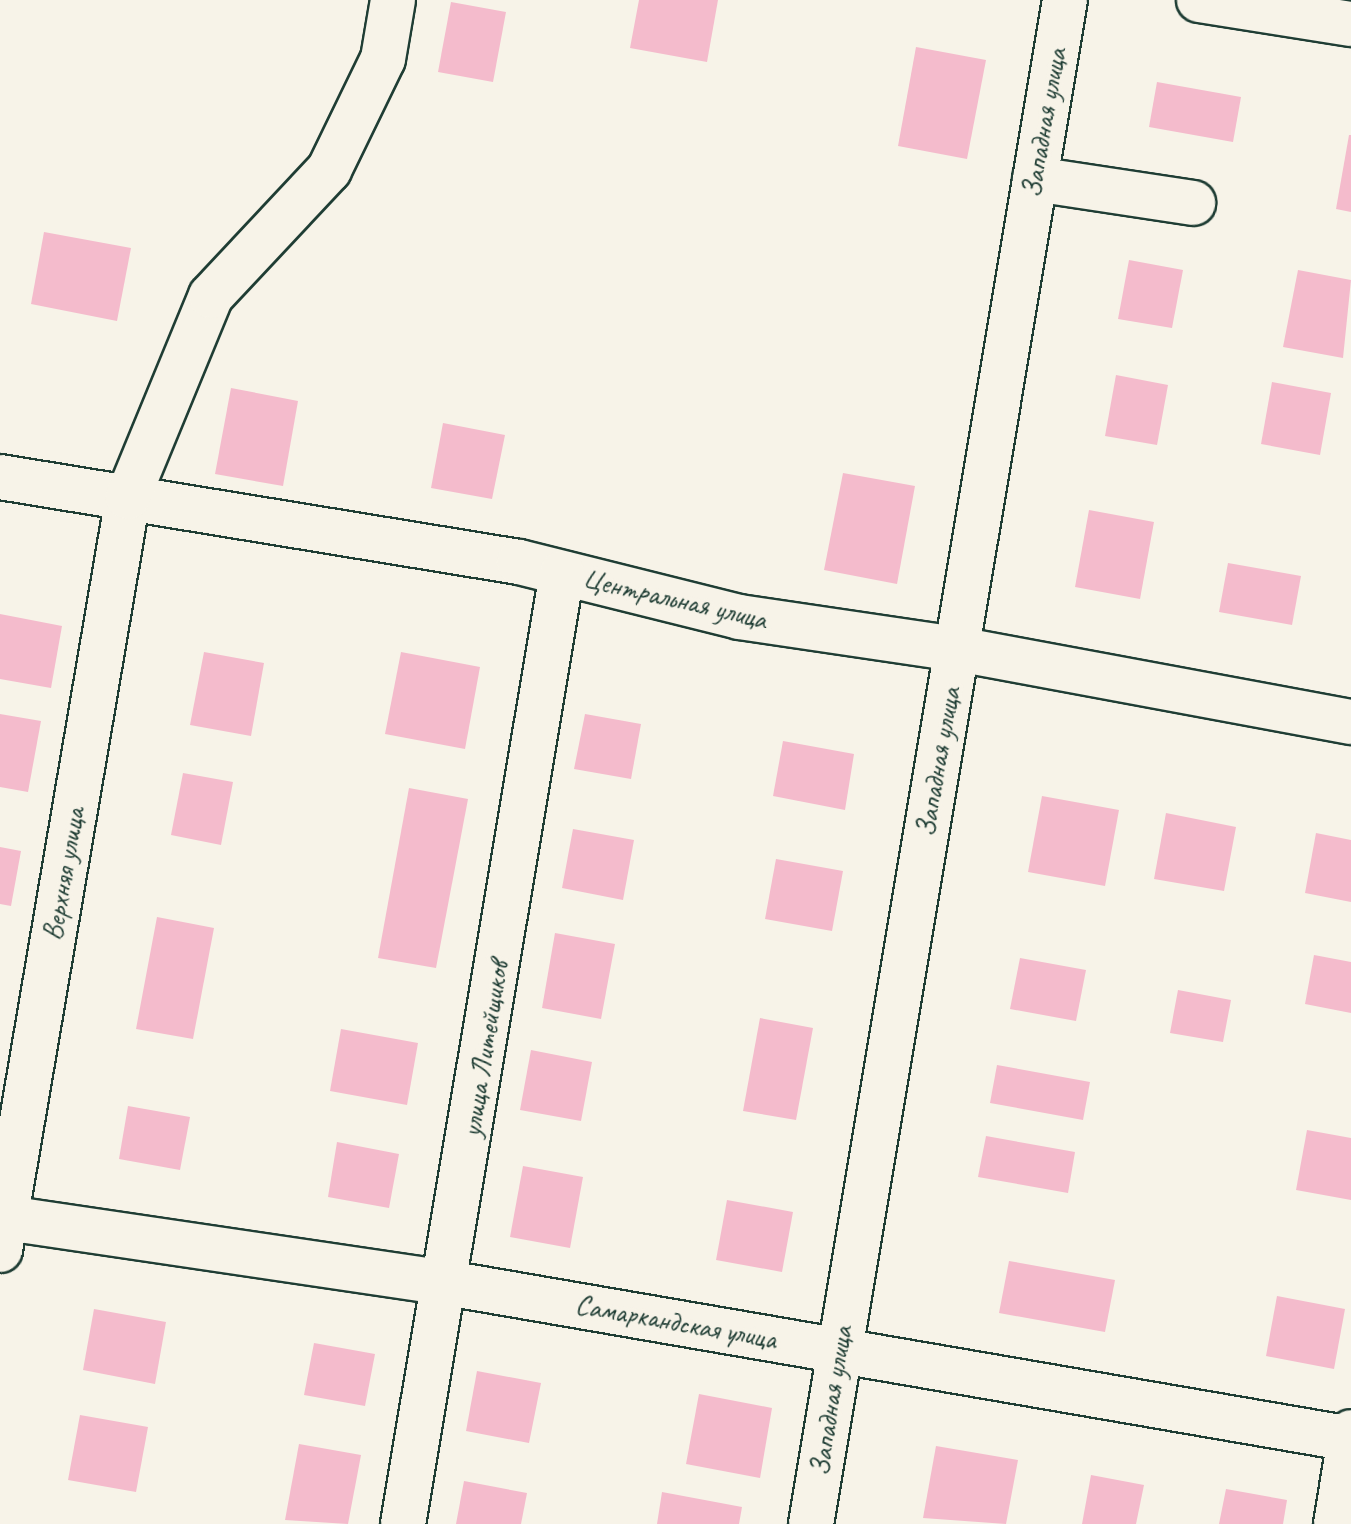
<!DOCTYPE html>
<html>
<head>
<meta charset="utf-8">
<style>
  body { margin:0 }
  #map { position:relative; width:1351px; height:1524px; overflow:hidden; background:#f7f3e8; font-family:Caveat,sans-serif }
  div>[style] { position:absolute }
  .building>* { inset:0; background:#f4bbcc }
  .roads { filter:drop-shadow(2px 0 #1f3d34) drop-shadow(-2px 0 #1f3d34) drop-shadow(0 2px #1f3d34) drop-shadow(0 -2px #1f3d34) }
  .minor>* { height:44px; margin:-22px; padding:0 22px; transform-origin:22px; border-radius:22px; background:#f7f3e8 }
  .major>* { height:44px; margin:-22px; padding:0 22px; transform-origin:22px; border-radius:22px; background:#f7f3e8 }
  span { translate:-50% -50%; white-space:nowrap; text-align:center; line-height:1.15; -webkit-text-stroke:8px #f7f3e8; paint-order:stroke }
  .street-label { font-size:28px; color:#1f3d34 }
</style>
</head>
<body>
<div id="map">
  <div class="building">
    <i style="clip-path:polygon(639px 0,718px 0,707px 62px,630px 48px)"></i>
    <i style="clip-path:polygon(451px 2px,506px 12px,493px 82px,438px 72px)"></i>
    <i style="clip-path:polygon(916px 47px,986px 60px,967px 159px,898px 146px)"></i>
    <i style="clip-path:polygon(1157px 82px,1241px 97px,1233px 142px,1149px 127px)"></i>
    <i style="clip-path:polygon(1349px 135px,1351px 135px,1351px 212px,1336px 209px)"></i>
    <i style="clip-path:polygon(44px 232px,131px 248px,117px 321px,31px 304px)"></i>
    <i style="clip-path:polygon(1129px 260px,1183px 270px,1172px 328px,1118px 319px)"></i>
    <i style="clip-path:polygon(1298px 270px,1351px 280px,1343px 358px,1283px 347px)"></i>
    <i style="clip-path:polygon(1116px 375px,1168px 385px,1157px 445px,1105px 436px)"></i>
    <i style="clip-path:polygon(1272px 382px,1331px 393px,1320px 455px,1261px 444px)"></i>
    <i style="clip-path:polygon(231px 388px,298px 401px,283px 486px,215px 474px)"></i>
    <i style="clip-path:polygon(443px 423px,505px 435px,492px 499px,431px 488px)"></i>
    <i style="clip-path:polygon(843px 473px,915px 486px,897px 584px,824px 570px)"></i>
    <i style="clip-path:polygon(1089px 510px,1154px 522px,1140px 599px,1075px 587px)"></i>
    <i style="clip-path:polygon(1228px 563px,1301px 576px,1292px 625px,1219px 612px)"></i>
    <i style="clip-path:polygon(0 614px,62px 626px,51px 688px,0 679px)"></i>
    <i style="clip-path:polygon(204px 652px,264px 663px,251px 736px,190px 725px)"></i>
    <i style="clip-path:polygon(401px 652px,480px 667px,465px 749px,385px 734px)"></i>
    <i style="clip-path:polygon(0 714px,41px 721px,28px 792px,0 787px)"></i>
    <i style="clip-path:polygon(585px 714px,641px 724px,631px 779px,574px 769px)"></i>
    <i style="clip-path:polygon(783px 741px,854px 754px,845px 810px,773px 796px)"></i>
    <i style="clip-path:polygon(183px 773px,233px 782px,221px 845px,171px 835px)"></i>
    <i style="clip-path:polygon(409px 788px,468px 799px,436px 968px,378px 958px)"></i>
    <i style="clip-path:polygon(1042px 796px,1119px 810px,1105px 886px,1028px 872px)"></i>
    <i style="clip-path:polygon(1166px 813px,1236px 827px,1224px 891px,1154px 879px)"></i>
    <i style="clip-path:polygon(573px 829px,634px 840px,623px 900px,562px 888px)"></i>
    <i style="clip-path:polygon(1316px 833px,1351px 840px,1351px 902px,1305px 893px)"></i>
    <i style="clip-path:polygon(0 847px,21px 851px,11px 906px,0 904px)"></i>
    <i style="clip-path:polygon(776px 859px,843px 871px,832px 931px,765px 919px)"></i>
    <i style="clip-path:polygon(157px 917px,214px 928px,193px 1039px,136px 1029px)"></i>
    <i style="clip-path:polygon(555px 933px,615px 944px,601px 1019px,542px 1008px)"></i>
    <i style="clip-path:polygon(1314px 955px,1351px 962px,1351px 1013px,1305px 1004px)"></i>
    <i style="clip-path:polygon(1020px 958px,1086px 970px,1076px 1021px,1010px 1009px)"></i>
    <i style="clip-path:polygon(1178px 990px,1231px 1000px,1223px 1042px,1170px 1033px)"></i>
    <i style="clip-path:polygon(760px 1018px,813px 1028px,796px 1120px,743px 1111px)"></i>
    <i style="clip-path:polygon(341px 1029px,418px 1043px,407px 1105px,330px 1091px)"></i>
    <i style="clip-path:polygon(531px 1050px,592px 1062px,581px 1121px,520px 1110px)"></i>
    <i style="clip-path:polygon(997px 1065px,1090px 1082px,1083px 1120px,990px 1103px)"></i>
    <i style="clip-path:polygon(128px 1106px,190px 1117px,180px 1170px,119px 1159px)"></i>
    <i style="clip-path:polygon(1307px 1130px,1351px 1138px,1351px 1200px,1296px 1190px)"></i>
    <i style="clip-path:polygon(986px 1136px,1075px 1152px,1068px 1193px,978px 1177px)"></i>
    <i style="clip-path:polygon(337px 1142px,399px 1154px,389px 1208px,328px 1197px)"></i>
    <i style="clip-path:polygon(523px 1166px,583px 1177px,570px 1248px,510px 1237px)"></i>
    <i style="clip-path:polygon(727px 1200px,793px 1212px,782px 1272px,716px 1260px)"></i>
    <i style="clip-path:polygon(1009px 1261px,1115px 1280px,1105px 1332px,999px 1313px)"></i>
    <i style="clip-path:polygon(1277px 1296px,1345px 1309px,1334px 1369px,1266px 1356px)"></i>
    <i style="clip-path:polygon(94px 1309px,166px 1322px,155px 1384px,83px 1370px)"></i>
    <i style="clip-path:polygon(314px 1343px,375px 1354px,365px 1406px,304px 1395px)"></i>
    <i style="clip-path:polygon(477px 1371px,541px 1383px,529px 1443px,466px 1431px)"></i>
    <i style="clip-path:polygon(699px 1394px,772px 1408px,760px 1478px,686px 1464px)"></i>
    <i style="clip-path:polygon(80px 1415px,148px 1427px,136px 1492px,68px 1480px)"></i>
    <i style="clip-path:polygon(299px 1444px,361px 1455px,348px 1524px,285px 1520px)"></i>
    <i style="clip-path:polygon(936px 1446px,1018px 1460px,1006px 1524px,923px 1518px)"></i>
    <i style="clip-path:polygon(1091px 1475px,1144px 1485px,1136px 1524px,1082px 1524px)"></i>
    <i style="clip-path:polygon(464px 1481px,527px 1493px,521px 1524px,456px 1524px)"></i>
    <i style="clip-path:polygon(1226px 1489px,1287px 1500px,1283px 1524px,1219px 1524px)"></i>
    <i style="clip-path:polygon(662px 1492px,742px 1507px,739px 1524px,657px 1524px)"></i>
  </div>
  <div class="roads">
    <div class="minor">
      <i style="left:1199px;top:0;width:154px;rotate:9deg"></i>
      <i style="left:1035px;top:179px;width:160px;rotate:8.6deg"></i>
      <i style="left:0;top:477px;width:526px;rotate:9.3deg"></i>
      <i style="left:519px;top:562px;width:227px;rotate:14deg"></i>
      <i style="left:739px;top:617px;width:220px;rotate:8.4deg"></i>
      <i style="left:957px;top:649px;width:401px;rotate:10.5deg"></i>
      <i style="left:0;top:1217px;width:452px;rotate:8.4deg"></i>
      <i style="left:447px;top:1283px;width:917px;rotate:9.79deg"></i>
      <i style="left:0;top:1250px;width:764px;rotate:-80.35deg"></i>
      <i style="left:128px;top:497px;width:217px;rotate:-67.6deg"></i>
      <i style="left:211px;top:296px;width:173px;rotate:-46.9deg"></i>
      <i style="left:329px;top:170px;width:123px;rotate:-64.1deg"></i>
      <i style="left:383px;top:59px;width:60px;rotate:-80.4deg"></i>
      <i style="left:403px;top:1524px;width:964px;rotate:-80.51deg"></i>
      <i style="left:1336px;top:1524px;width:93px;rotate:-80.7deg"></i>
    </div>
    <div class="major">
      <i style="left:811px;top:1524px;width:1545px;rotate:-80.54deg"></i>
    </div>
  </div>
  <div class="street-label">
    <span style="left:1044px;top:123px;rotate:-80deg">Западная улица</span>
    <span style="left:675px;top:599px;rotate:13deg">Центральная улица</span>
    <span style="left:938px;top:762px;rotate:-80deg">Западная улица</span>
    <span style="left:64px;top:874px;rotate:-80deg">Верхняя улица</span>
    <span style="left:485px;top:1049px;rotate:-81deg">улица Литейщиков</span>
    <span style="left:676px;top:1322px;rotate:10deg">Самаркандская улица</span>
    <span style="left:831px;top:1401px;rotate:-81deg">Западная улица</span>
  </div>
</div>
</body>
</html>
